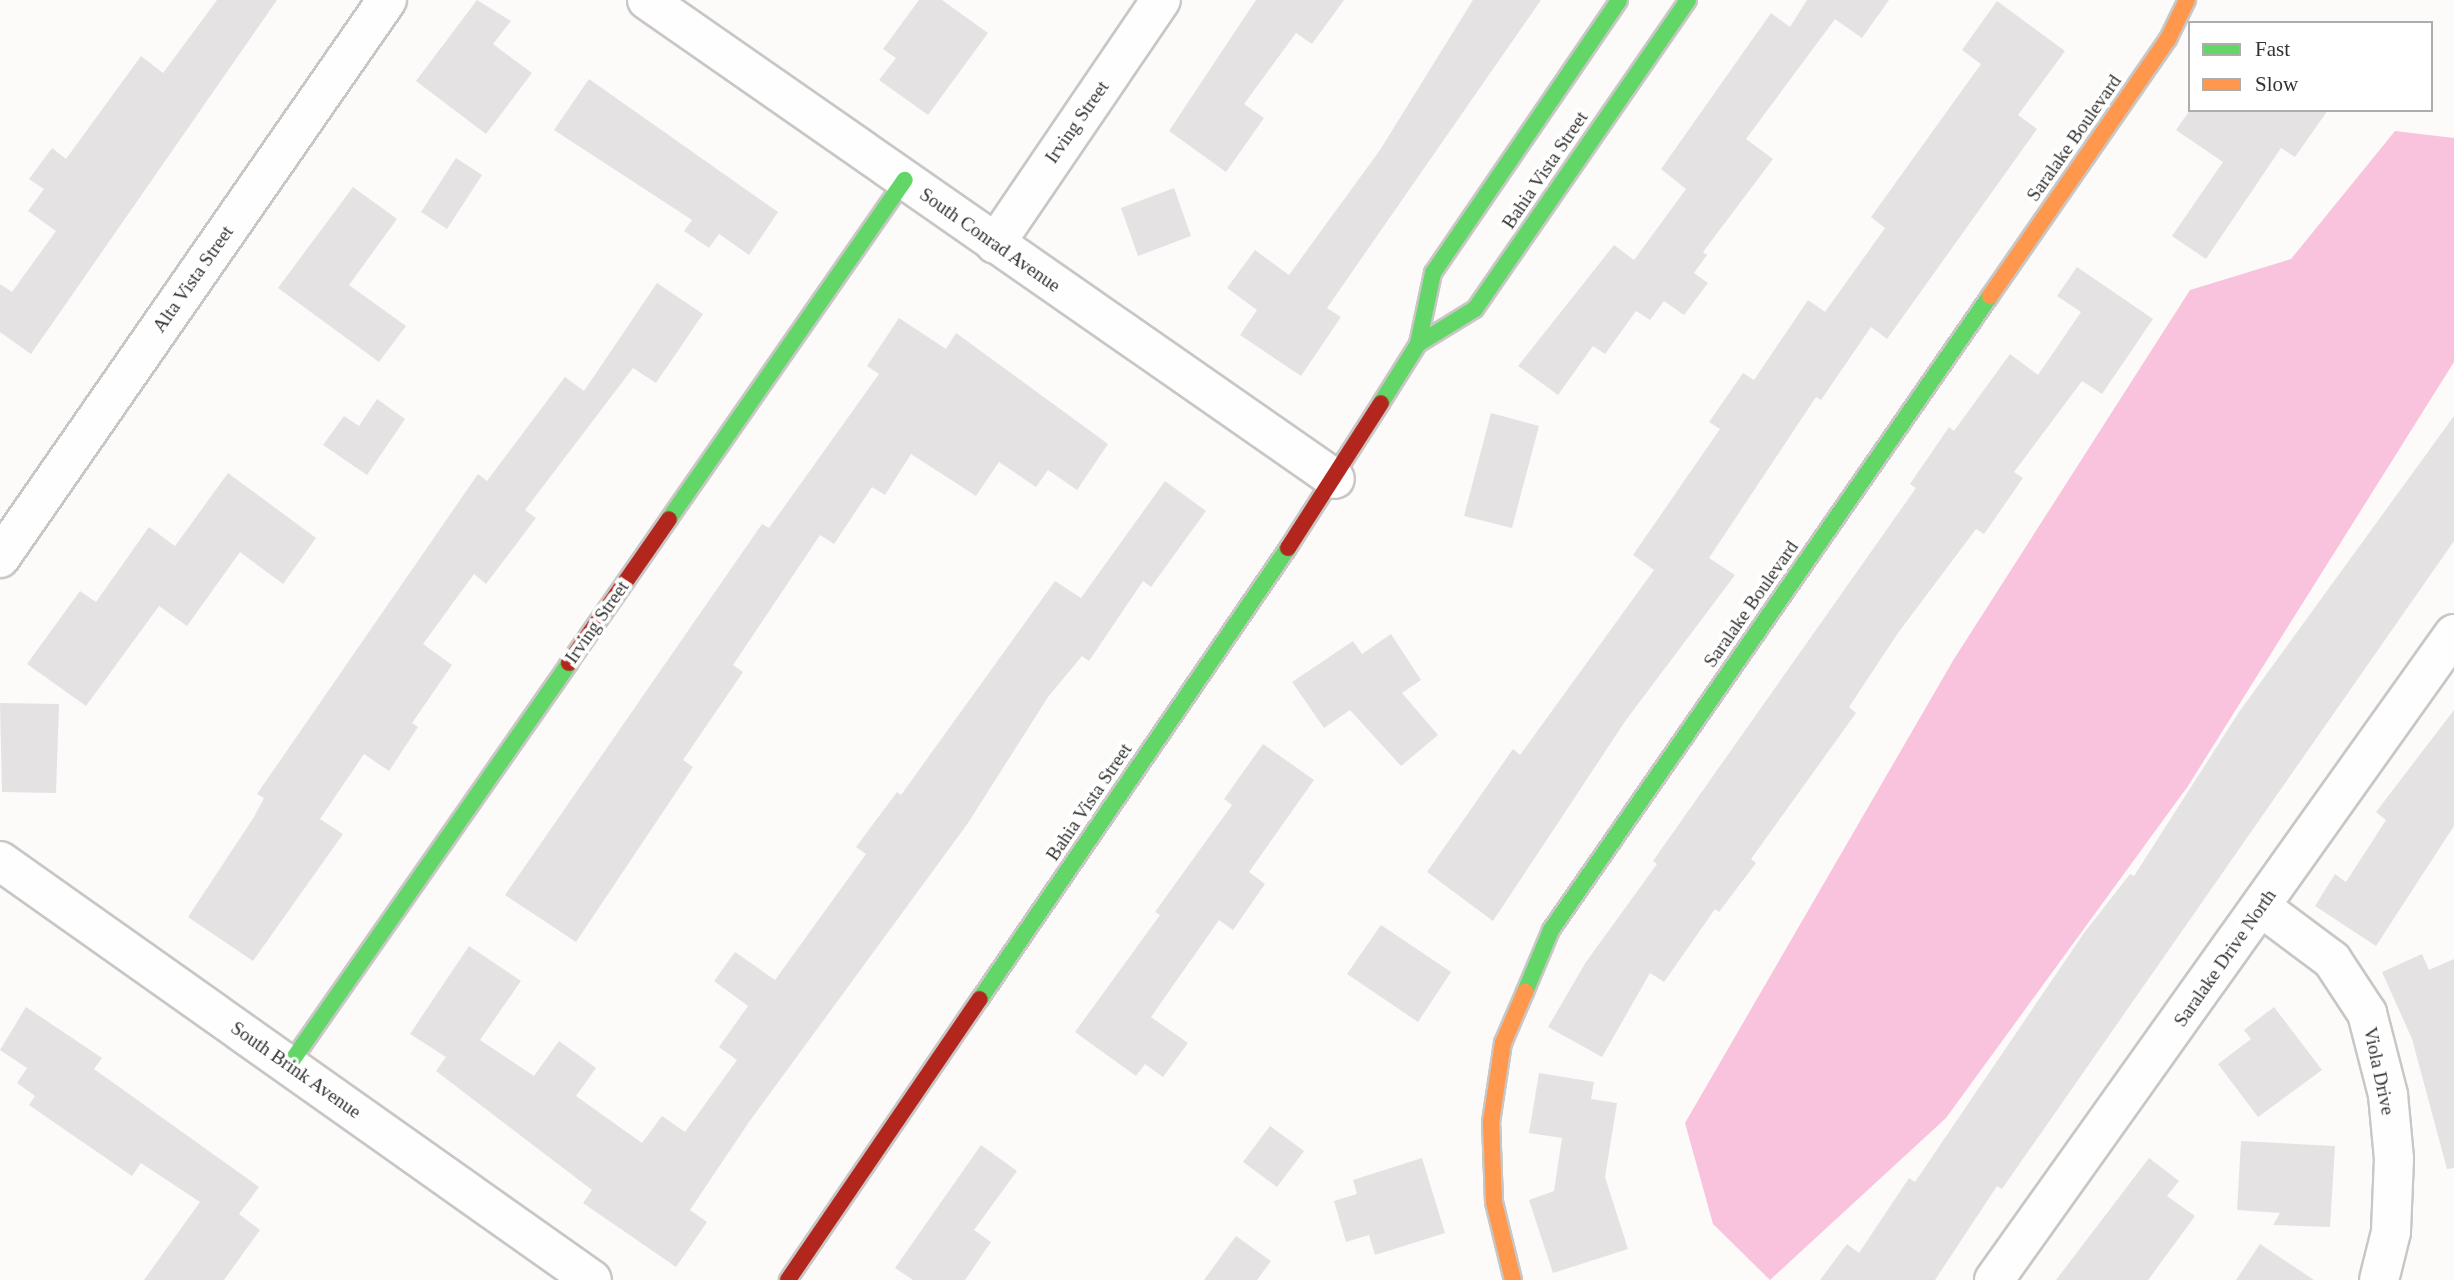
<!DOCTYPE html>
<html>
<head>
<meta charset="utf-8">
<style>
  body { margin:0 }
  #map { position:relative; width:2454px; height:1280px; overflow:hidden; background:#fdfbfa; font-family:"Times New Roman",serif }
  div>[style] { position:absolute }
  .water>* { inset:0; background:#f9c3de }
  .building>* { inset:0; background:#e4e2e2 }
  .roads { filter:drop-shadow(2px 0 #c8c7c6) drop-shadow(-2px 0 #c8c7c6) drop-shadow(0 2px #c8c7c6) drop-shadow(0 -2px #c8c7c6) }
  .street>* { height:38px; margin:-19px; padding:0 19px; transform-origin:19px; border-radius:19px; background:#fffefe }
  .fast>* { height:16px; margin:-8px; padding:0 8px; transform-origin:8px; border-radius:8px; background:#63d668 }
  .slow>* { height:16px; margin:-8px; padding:0 8px; transform-origin:8px; border-radius:8px; background:#ff974d }
  .jam>* { height:16px; margin:-8px; padding:0 8px; transform-origin:8px; border-radius:8px; background:#b3261e }
  span { translate:-50% -50%; white-space:nowrap; text-align:center; line-height:1.15; -webkit-text-stroke:7px #fff; paint-order:stroke }
  .street-label { font-size:19px; color:#343332 }
  .legend { position:absolute; left:2188px; top:21px; width:245px; height:91px; box-sizing:border-box; background:#fff; border:2px solid #aeadad; margin:0; padding:9px 12px; list-style:none; font-size:21px; color:#343332 }
  .legend li { display:flex; align-items:center; gap:14px; height:35px }
  .legend b { width:35px; border:2px solid #aeadad }
</style>
</head>
<body>
<div id="map">
  <div class="water">
    <i style="clip-path:polygon(2395px 131px,2454px 138px,2454px 362px,2188px 786px,1946px 1118px,1770px 1280px,1713px 1224px,1685px 1123px,1954px 659px,2190px 290px,2291px 259px)"></i>
  </div>
  <div class="building">
    <i style="clip-path:polygon(217px 0,277px 0,31px 354px,0 332px,0 284px,12px 292px,56px 231px,28px 211px,44px 189px,29px 179px,52px 148px,66px 159px,141px 56px,163px 73px)"></i>
    <i style="clip-path:polygon(477px 0,511px 21px,493px 44px,532px 73px,486px 134px,416px 81px)"></i>
    <i style="clip-path:polygon(919px 0,942px 0,988px 33px,928px 115px,879px 80px,896px 58px,883px 49px)"></i>
    <i style="clip-path:polygon(1256px 0,1344px 0,1312px 44px,1296px 33px,1244px 104px,1264px 118px,1226px 172px,1169px 131px)"></i>
    <i style="clip-path:polygon(1473px 0,1541px 0,1327px 308px,1341px 317px,1301px 376px,1240px 335px,1257px 310px,1227px 288px,1255px 250px,1289px 275px,1380px 150px)"></i>
    <i style="clip-path:polygon(1807px 0,1889px 0,1862px 38px,1835px 19px,1746px 139px,1773px 159px,1703px 252px,1707px 255px,1694px 273px,1708px 283px,1684px 315px,1664px 301px,1650px 320px,1636px 311px,1605px 354px,1593px 346px,1558px 395px,1518px 366px,1614px 245px,1634px 260px,1686px 189px,1661px 169px,1771px 13px,1790px 27px)"></i>
    <i style="clip-path:polygon(1997px 1px,2065px 51px,2018px 115px,2037px 129px,1887px 339px,1871px 327px,1821px 400px,1816px 397px,1709px 558px,1735px 575px,1626px 720px,1493px 921px,1427px 872px,1513px 749px,1520px 755px,1654px 570px,1633px 555px,1720px 429px,1709px 422px,1743px 373px,1754px 380px,1808px 300px,1825px 312px,1885px 228px,1871px 217px,1981px 64px,1962px 50px)"></i>
    <i style="clip-path:polygon(589px 79px,778px 212px,749px 255px,719px 234px,709px 248px,684px 231px,692px 220px,554px 130px)"></i>
    <i style="clip-path:polygon(2190px 110px,2328px 110px,2295px 157px,2281px 148px,2206px 259px,2172px 236px,2223px 162px,2176px 130px)"></i>
    <i style="clip-path:polygon(456px 158px,482px 175px,447px 229px,421px 212px)"></i>
    <i style="clip-path:polygon(353px 187px,397px 219px,349px 285px,406px 326px,379px 362px,278px 288px)"></i>
    <i style="clip-path:polygon(1174px 188px,1191px 236px,1138px 256px,1121px 208px)"></i>
    <i style="clip-path:polygon(2077px 267px,2153px 319px,2102px 394px,2082px 381px,2014px 472px,2023px 478px,1984px 534px,1976px 529px,1898px 633px,1849px 707px,1856px 713px,1751px 859px,1756px 863px,1719px 912px,1715px 909px,1664px 982px,1650px 973px,1602px 1057px,1548px 1027px,1586px 962px,1657px 864px,1653px 861px,1916px 488px,1910px 484px,1949px 427px,1954px 431px,2010px 354px,2038px 375px,2081px 312px,2057px 296px)"></i>
    <i style="clip-path:polygon(657px 283px,703px 314px,656px 383px,633px 368px,525px 510px,536px 518px,486px 584px,474px 574px,423px 644px,452px 665px,412px 723px,418px 727px,389px 771px,364px 754px,320px 819px,343px 834px,253px 961px,188px 917px,254px 817px,264px 798px,257px 794px,478px 474px,487px 481px,565px 377px,584px 391px)"></i>
    <i style="clip-path:polygon(899px 318px,946px 349px,956px 333px,1108px 444px,1077px 490px,1048px 470px,1036px 487px,999px 462px,976px 496px,911px 454px,885px 495px,872px 487px,834px 544px,820px 535px,733px 665px,743px 672px,683px 760px,693px 767px,576px 942px,505px 895px,762px 524px,769px 528px,879px 374px,867px 366px)"></i>
    <i style="clip-path:polygon(377px 399px,405px 419px,367px 475px,323px 445px,344px 416px,359px 426px)"></i>
    <i style="clip-path:polygon(1491px 413px,1539px 426px,1512px 528px,1464px 516px)"></i>
    <i style="clip-path:polygon(2454px 416px,2454px 541px,2002px 1189px,1997px 1186px,1935px 1280px,1820px 1280px,1847px 1244px,1859px 1253px,1909px 1178px,1915px 1182px,2084px 933px,2130px 874px,2134px 876px,2239px 712px)"></i>
    <i style="clip-path:polygon(228px 473px,316px 538px,283px 584px,240px 552px,187px 626px,159px 606px,86px 706px,27px 664px,80px 591px,96px 602px,149px 527px,175px 546px)"></i>
    <i style="clip-path:polygon(1165px 481px,1206px 511px,1151px 587px,1143px 581px,1089px 661px,1082px 656px,1048px 697px,968px 823px,749px 1122px,690px 1210px,707px 1222px,676px 1267px,583px 1203px,592px 1190px,436px 1071px,446px 1057px,410px 1034px,469px 946px,521px 981px,480px 1040px,534px 1076px,559px 1041px,596px 1068px,576px 1096px,642px 1143px,662px 1116px,685px 1132px,737px 1060px,719px 1047px,748px 1006px,714px 981px,735px 952px,775px 980px,866px 854px,856px 847px,897px 792px,901px 795px,1055px 581px,1081px 598px)"></i>
    <i style="clip-path:polygon(1391px 634px,1421px 680px,1402px 693px,1438px 735px,1401px 766px,1350px 710px,1324px 728px,1292px 682px,1353px 641px,1362px 654px)"></i>
    <i style="clip-path:polygon(0 703px,59px 704px,56px 793px,2px 792px)"></i>
    <i style="clip-path:polygon(2454px 710px,2454px 826px,2376px 946px,2315px 906px,2335px 874px,2346px 882px,2386px 820px,2376px 812px)"></i>
    <i style="clip-path:polygon(1263px 744px,1314px 780px,1249px 872px,1265px 884px,1233px 930px,1219px 920px,1151px 1017px,1188px 1043px,1163px 1077px,1145px 1064px,1136px 1076px,1075px 1032px,1160px 915px,1155px 912px,1232px 805px,1224px 799px)"></i>
    <i style="clip-path:polygon(1381px 925px,1451px 972px,1418px 1022px,1347px 974px)"></i>
    <i style="clip-path:polygon(2422px 954px,2429px 970px,2454px 959px,2454px 1168px,2447px 1169px,2412px 1039px,2382px 972px)"></i>
    <i style="clip-path:polygon(26px 1007px,102px 1058px,94px 1069px,259px 1187px,239px 1214px,260px 1230px,224px 1280px,144px 1280px,200px 1202px,141px 1163px,132px 1176px,29px 1105px,35px 1096px,17px 1083px,27px 1068px,0 1050px)"></i>
    <i style="clip-path:polygon(2274px 1007px,2322px 1070px,2258px 1117px,2218px 1064px,2251px 1039px,2244px 1030px)"></i>
    <i style="clip-path:polygon(1539px 1073px,1594px 1082px,1591px 1099px,1617px 1103px,1605px 1177px,1628px 1249px,1553px 1273px,1529px 1200px,1554px 1191px,1562px 1138px,1529px 1133px)"></i>
    <i style="clip-path:polygon(1270px 1126px,1304px 1151px,1277px 1187px,1243px 1162px)"></i>
    <i style="clip-path:polygon(2241px 1141px,2335px 1146px,2330px 1227px,2273px 1225px,2280px 1213px,2237px 1210px)"></i>
    <i style="clip-path:polygon(981px 1145px,1017px 1171px,974px 1230px,991px 1242px,965px 1280px,913px 1280px,895px 1268px)"></i>
    <i style="clip-path:polygon(1422px 1158px,1445px 1233px,1375px 1255px,1369px 1235px,1346px 1242px,1334px 1201px,1357px 1194px,1353px 1180px)"></i>
    <i style="clip-path:polygon(2149px 1158px,2179px 1181px,2167px 1196px,2195px 1216px,2148px 1280px,2056px 1280px)"></i>
    <i style="clip-path:polygon(1236px 1236px,1271px 1261px,1257px 1280px,1204px 1280px)"></i>
    <i style="clip-path:polygon(2260px 1244px,2314px 1280px,2236px 1280px)"></i>
  </div>
  <div class="roads">
    <div class="street">
      <i style="left:647px;top:0;width:838px;rotate:34.85deg"></i>
      <i style="left:995px;top:244px;width:295px;rotate:-55.8deg"></i>
      <i style="left:0;top:558px;width:679px;rotate:-55.26deg"></i>
      <i style="left:0;top:861px;width:725px;rotate:35.29deg"></i>
      <i style="left:2261px;top:907px;width:89px;rotate:36.7deg"></i>
      <i style="left:2332px;top:960px;width:64px;rotate:56.6deg"></i>
      <i style="left:2367px;top:1013px;width:85px;rotate:75.6deg"></i>
      <i style="left:2388px;top:1095px;width:64px;rotate:84.6deg"></i>
      <i style="left:2394px;top:1159px;width:73px;rotate:92.4deg"></i>
      <i style="left:2391px;top:1232px;width:49px;rotate:104deg"></i>
      <i style="left:1994px;top:1280px;width:793px;rotate:-54.55deg"></i>
    </div>
    <div class="fast">
      <i style="left:1418px;top:344px;width:67px;rotate:-31.6deg"></i>
      <i style="left:1475px;top:309px;width:375px;rotate:-55.4deg"></i>
      <i style="left:1381px;top:403px;width:70px;rotate:-57.9deg"></i>
      <i style="left:1418px;top:344px;width:73px;rotate:-78.1deg"></i>
      <i style="left:1433px;top:273px;width:330px;rotate:-55.7deg"></i>
      <i style="left:669px;top:519px;width:413px;rotate:-55.2deg"></i>
      <i style="left:1525px;top:992px;width:67px;rotate:-67.2deg"></i>
      <i style="left:1551px;top:930px;width:771px;rotate:-55.3deg"></i>
      <i style="left:980px;top:999px;width:546px;rotate:-55.67deg"></i>
      <i style="left:289px;top:1065px;width:490px;rotate:-55.1deg"></i>
    </div>
    <div class="slow">
      <i style="left:1990px;top:296px;width:313px;rotate:-55.3deg"></i>
      <i style="left:2168px;top:39px;width:43px;rotate:-64deg"></i>
      <i style="left:1513px;top:1280px;width:80px;rotate:-103.7deg"></i>
      <i style="left:1494px;top:1202px;width:80px;rotate:-92.1deg"></i>
      <i style="left:1491px;top:1122px;width:80px;rotate:-81.4deg"></i>
      <i style="left:1503px;top:1043px;width:56px;rotate:-66.7deg"></i>
    </div>
    <div class="jam">
      <i style="left:1288px;top:548px;width:172px;rotate:-57.3deg"></i>
      <i style="left:569px;top:663px;width:175px;rotate:-55.2deg"></i>
      <i style="left:788px;top:1280px;width:340px;rotate:-55.7deg"></i>
    </div>
  </div>
  <div class="street-label">
    <span style="left:1077px;top:122px;rotate:-55deg">Irving Street</span>
    <span style="left:2074px;top:138px;rotate:-55deg">Saralake Boulevard</span>
    <span style="left:1545px;top:170px;rotate:-56deg">Bahia Vista Street</span>
    <span style="left:990px;top:240px;rotate:35deg">South Conrad Avenue</span>
    <span style="left:193px;top:279px;rotate:-55deg">Alta Vista Street</span>
    <span style="left:1751px;top:604px;rotate:-55deg">Saralake Boulevard</span>
    <span style="left:597px;top:622px;rotate:-55deg">Irving Street</span>
    <span style="left:1089px;top:802px;rotate:-56deg">Bahia Vista Street</span>
    <span style="left:2225px;top:958px;rotate:-55deg">Saralake Drive North</span>
    <span style="left:296px;top:1070px;rotate:35deg">South Brink Avenue</span>
    <span style="left:2379px;top:1071px;rotate:78deg">Viola Drive</span>
  </div>
  <ul class="legend">
  <li><b style="height:9px;background:#63d668"></b>Fast</li>
  <li><b style="height:9px;background:#ff974d"></b>Slow</li>
  </ul>
</div>
</body>
</html>
